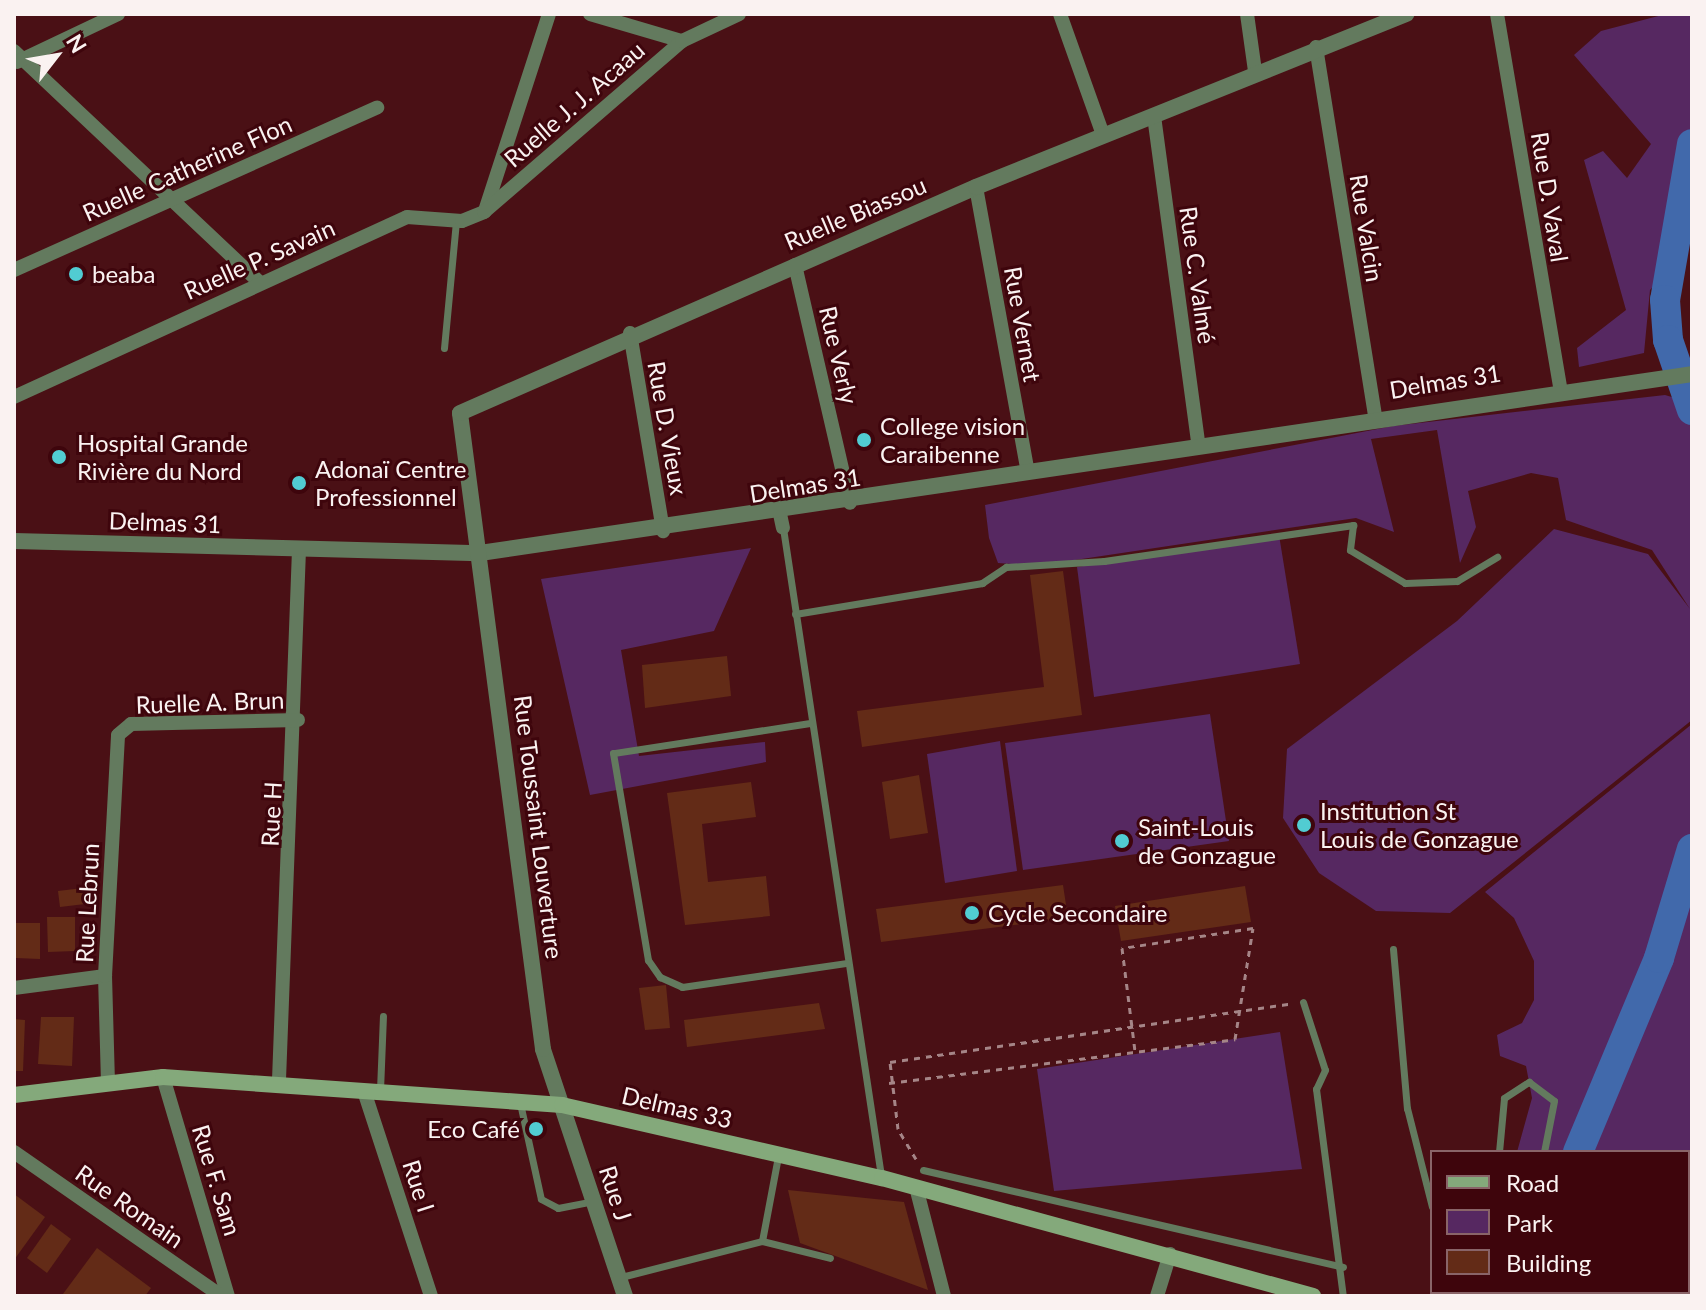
<!DOCTYPE html>
<html>
<head>
<meta charset="utf-8">
<style>
  body { margin:0 }
  #map { position:relative; width:1706px; height:1310px; overflow:hidden; background:#4a1015; font-family:Lato,sans-serif }
  div>[style] { position:absolute }
  .green>* { inset:0; background:#562861 }
  .river>* { height:30px; margin:-15px; padding:0 15px; transform-origin:15px; border-radius:15px; background:#4169ab }
  .building>* { inset:0; background:#632b17 }
  .path>* { height:3px; margin-top:-1.5px; transform-origin:0; background:repeating-linear-gradient(90deg,#a58587 0 6px,transparent 0 12px) }
  .service>* { height:7px; margin:-3.5px; padding:0 3.5px; transform-origin:3.5px; border-radius:3.5px; background:#637a5e }
  .minor>* { height:14px; margin:-7px; padding:0 7px; transform-origin:7px; border-radius:7px; background:#637a5e }
  .tertiary>* { height:16px; margin:-8px; padding:0 8px; transform-origin:8px; border-radius:8px; background:#637a5e }
  .secondary>* { height:16px; margin:-8px; padding:0 8px; transform-origin:8px; border-radius:8px; background:#84a97b }
  .dots>* { width:22px; height:22px; translate:-50% -50%; box-sizing:border-box; border:4px solid #3e050c; border-radius:50% }
  span { translate:-50% -50%; white-space:nowrap; text-align:center; line-height:1.15; -webkit-text-stroke:6px #3e050c; paint-order:stroke }
  .street-label { font-size:24px; color:#faf2f1 }
  .poi-label { font-size:24px; color:#faf2f1 }
  .left { translate:0 -50%; text-align:left }
  .right { translate:-100% -50%; text-align:right }
  .frame { position:absolute; inset:0; border:16px solid #faf2f1; pointer-events:none }
  .legend { position:absolute; left:1430px; top:1150px; width:260px; height:144px; box-sizing:border-box; background:#3e050c; border:2px solid #896468; margin:0; padding:10px 14px; list-style:none; font-size:24px; color:#faf2f1 }
  .legend li { display:flex; align-items:center; gap:16px; height:40px }
  .legend b { width:40px; border:2px solid #896468 }
  .north { position:absolute; left:16px; top:16px; width:80px; height:80px; -webkit-text-stroke:6px #3e050c; paint-order:stroke; rotate:59deg; font-size:22px; font-weight:700; line-height:32px; text-align:center; color:#faf2f1 }
  .north::after { content:''; display:block; margin:auto; width:28px; height:36px; background:#faf2f1; clip-path:polygon(50% 0,100% 100%,50% 72%,0 100%) }
</style>
</head>
<body>
<div id="map">
  <div class="green">
    <i style="clip-path:polygon(1666px 14px,1692px 14px,1692px 131px,1679px 145px,1668px 269px,1650px 290px,1644px 353px,1579px 367px,1577px 348px,1626px 310px,1584px 160px,1603px 151px,1627px 178px,1651px 144px,1574px 55px,1601px 31px)"></i>
    <i style="clip-path:polygon(1665px 395px,1692px 403px,1692px 720px,1450px 913px,1376px 911px,1319px 873px,1283px 818px,1287px 749px,1457px 621px,1554px 529px,1648px 554px,1690px 609px,1652px 550px,1566px 520px,1558px 478px,1531px 473px,1468px 491px,1476px 527px,1460px 563px,1437px 430px,1371px 439px,1394px 532px,1356px 518px,1035px 566px,998px 563px,989px 538px,985px 505px,1393px 426px)"></i>
    <i style="clip-path:polygon(1279px 535px,1300px 664px,1094px 697px,1077px 567px)"></i>
    <i style="clip-path:polygon(751px 548px,714px 631px,621px 650px,639px 756px,765px 742px,766px 762px,590px 795px,541px 579px)"></i>
    <i style="clip-path:polygon(1210px 714px,1229px 841px,1023px 870px,1005px 743px)"></i>
    <i style="clip-path:polygon(1692px 724px,1692px 1172px,1688px 1152px,1517px 1152px,1532px 1098px,1526px 1066px,1500px 1056px,1497px 1035px,1522px 1023px,1534px 1000px,1534px 961px,1514px 918px,1485px 892px)"></i>
    <i style="clip-path:polygon(1000px 741px,1017px 871px,945px 883px,927px 754px)"></i>
    <i style="clip-path:polygon(1280px 1032px,1302px 1169px,1054px 1191px,1037px 1069px)"></i>
    <i style="clip-path:polygon(1508px 1292px,1628px 1292px,1508px 1296px)"></i>
  </div>
  <div class="river">
    <i style="left:1692px;top:144px;width:158px;rotate:99.8deg"></i>
    <i style="left:1665px;top:300px;width:40px;rotate:85.7deg"></i>
    <i style="left:1668px;top:340px;width:74px;rotate:71.1deg"></i>
    <i style="left:1578px;top:1152px;width:210px;rotate:-67.3deg"></i>
    <i style="left:1659px;top:958px;width:114px;rotate:-73.2deg"></i>
    <i style="left:1489px;top:1296px;width:4px;rotate:-63deg"></i>
  </div>
  <div class="building">
    <i style="clip-path:polygon(1063px 571px,1082px 715px,862px 747px,857px 711px,1044px 687px,1030px 575px)"></i>
    <i style="clip-path:polygon(727px 656px,731px 696px,645px 708px,642px 665px)"></i>
    <i style="clip-path:polygon(919px 775px,928px 833px,890px 839px,882px 782px)"></i>
    <i style="clip-path:polygon(751px 782px,756px 817px,702px 824px,708px 882px,766px 876px,770px 916px,685px 925px,667px 793px)"></i>
    <i style="clip-path:polygon(1063px 885px,1068px 918px,881px 942px,876px 909px)"></i>
    <i style="clip-path:polygon(1245px 886px,1251px 922px,1121px 941px,1115px 906px)"></i>
    <i style="clip-path:polygon(83px 888px,85px 904px,60px 907px,58px 891px)"></i>
    <i style="clip-path:polygon(47px 917px,75px 917px,75px 951px,48px 952px)"></i>
    <i style="clip-path:polygon(16px 923px,40px 923px,40px 959px,16px 958px)"></i>
    <i style="clip-path:polygon(666px 985px,670px 1028px,645px 1030px,639px 988px)"></i>
    <i style="clip-path:polygon(819px 1003px,825px 1029px,687px 1047px,684px 1020px)"></i>
    <i style="clip-path:polygon(41px 1017px,74px 1017px,72px 1066px,38px 1064px)"></i>
    <i style="clip-path:polygon(14px 1019px,25px 1020px,23px 1071px,14px 1071px)"></i>
    <i style="clip-path:polygon(788px 1190px,904px 1202px,928px 1290px,800px 1243px)"></i>
    <i style="clip-path:polygon(14px 1194px,45px 1217px,14px 1260px)"></i>
    <i style="clip-path:polygon(51px 1224px,71px 1239px,47px 1273px,27px 1258px)"></i>
    <i style="clip-path:polygon(97px 1248px,151px 1288px,145px 1296px,63px 1294px)"></i>
  </div>
  <div class="path">
    <i style="left:889px;top:1083px;width:349px;rotate:-7.2deg"></i>
    <i style="left:1235px;top:1039px;width:112px;rotate:-80.8deg"></i>
    <i style="left:1253px;top:928px;width:133px;rotate:171.3deg"></i>
    <i style="left:1122px;top:948px;width:104px;rotate:82.8deg"></i>
    <i style="left:916px;top:1159px;width:35px;rotate:-121deg"></i>
    <i style="left:898px;top:1129px;width:67px;rotate:-96.8deg"></i>
    <i style="left:890px;top:1062px;width:404px;rotate:-8.3deg"></i>
  </div>
  <div class="service">
    <i style="left:444px;top:348px;width:129px;rotate:-84.6deg"></i>
    <i style="left:783px;top:528px;width:655px;rotate:81.4deg"></i>
    <i style="left:795px;top:614px;width:190px;rotate:-9.4deg"></i>
    <i style="left:982px;top:583px;width:29px;rotate:-34deg"></i>
    <i style="left:1006px;top:567px;width:98px;rotate:-3.5deg"></i>
    <i style="left:1104px;top:561px;width:252px;rotate:-8.2deg"></i>
    <i style="left:1353px;top:525px;width:25px;rotate:97deg"></i>
    <i style="left:1350px;top:550px;width:64px;rotate:31deg"></i>
    <i style="left:1405px;top:583px;width:52px;rotate:-2.2deg"></i>
    <i style="left:1457px;top:581px;width:47px;rotate:-31deg"></i>
    <i style="left:810px;top:723px;width:199px;rotate:171.3deg"></i>
    <i style="left:613px;top:753px;width:210px;rotate:80.4deg"></i>
    <i style="left:648px;top:960px;width:21px;rotate:55deg"></i>
    <i style="left:660px;top:977px;width:24px;rotate:24deg"></i>
    <i style="left:682px;top:987px;width:167px;rotate:-8.3deg"></i>
    <i style="left:1393px;top:949px;width:160px;rotate:85deg"></i>
    <i style="left:1407px;top:1108px;width:102px;rotate:75.8deg"></i>
    <i style="left:1303px;top:1002px;width:71px;rotate:72.1deg"></i>
    <i style="left:1325px;top:1070px;width:21px;rotate:115deg"></i>
    <i style="left:1316px;top:1089px;width:209px;rotate:82.6deg"></i>
    <i style="left:380px;top:1090px;width:74px;rotate:-87.7deg"></i>
    <i style="left:520px;top:1103px;width:98px;rotate:77.7deg"></i>
    <i style="left:541px;top:1199px;width:19px;rotate:28deg"></i>
    <i style="left:558px;top:1208px;width:36px;rotate:-11deg"></i>
    <i style="left:1499px;top:1152px;width:54px;rotate:-84.7deg"></i>
    <i style="left:1504px;top:1098px;width:30px;rotate:-33deg"></i>
    <i style="left:1529px;top:1082px;width:31px;rotate:37deg"></i>
    <i style="left:1554px;top:1101px;width:52px;rotate:101.1deg"></i>
    <i style="left:923px;top:1170px;width:431px;rotate:13deg"></i>
    <i style="left:762px;top:1241px;width:70px;rotate:14deg"></i>
    <i style="left:621px;top:1277px;width:146px;rotate:-14.3deg"></i>
    <i style="left:762px;top:1241px;width:86px;rotate:-79.3deg"></i>
    <i style="left:1442px;top:1296px;width:6px;rotate:-45deg"></i>
  </div>
  <div class="minor">
    <i style="left:590px;top:14px;width:96px;rotate:16.4deg"></i>
    <i style="left:1060px;top:14px;width:128px;rotate:70.4deg"></i>
    <i style="left:1247px;top:14px;width:58px;rotate:82deg"></i>
    <i style="left:1497px;top:14px;width:379px;rotate:80.4deg"></i>
    <i style="left:1316px;top:47px;width:374px;rotate:80.9deg"></i>
    <i style="left:14px;top:51px;width:337px;rotate:43.3deg"></i>
    <i style="left:17px;top:62px;width:112px;rotate:-25.4deg"></i>
    <i style="left:1154px;top:116px;width:328px;rotate:82.3deg"></i>
    <i style="left:976px;top:187px;width:286px;rotate:79.7deg"></i>
    <i style="left:485px;top:211px;width:207px;rotate:-72deg"></i>
    <i style="left:795px;top:265px;width:244px;rotate:77deg"></i>
    <i style="left:14px;top:270px;width:398px;rotate:-24.1deg"></i>
    <i style="left:630px;top:333px;width:201px;rotate:80.5deg"></i>
    <i style="left:14px;top:397px;width:432px;rotate:-24.6deg"></i>
    <i style="left:407px;top:217px;width:55px;rotate:4.2deg"></i>
    <i style="left:462px;top:221px;width:24px;rotate:-22deg"></i>
    <i style="left:484px;top:212px;width:262px;rotate:-40.8deg"></i>
    <i style="left:682px;top:41px;width:63px;rotate:-25.3deg"></i>
    <i style="left:780px;top:514px;width:14px;rotate:78deg"></i>
    <i style="left:14px;top:988px;width:92px;rotate:-7.5deg"></i>
    <i style="left:163px;top:1077px;width:228px;rotate:73.5deg"></i>
    <i style="left:279px;top:1080px;width:530px;rotate:-87.84deg"></i>
    <i style="left:108px;top:1083px;width:107px;rotate:-91.6deg"></i>
    <i style="left:105px;top:976px;width:241px;rotate:-86.9deg"></i>
    <i style="left:118px;top:735px;width:17px;rotate:-40deg"></i>
    <i style="left:131px;top:724px;width:167px;rotate:-1.4deg"></i>
    <i style="left:364px;top:1091px;width:216px;rotate:71.9deg"></i>
    <i style="left:14px;top:1152px;width:252px;rotate:34.8deg"></i>
    <i style="left:916px;top:1187px;width:113px;rotate:75.6deg"></i>
    <i style="left:1157px;top:1296px;width:44px;rotate:-72.8deg"></i>
  </div>
  <div class="tertiary">
    <i style="left:14px;top:541px;width:466px;rotate:1.5deg"></i>
    <i style="left:480px;top:553px;width:1225px;rotate:-8.4deg"></i>
    <i style="left:625px;top:1296px;width:260px;rotate:-108.4deg"></i>
    <i style="left:543px;top:1049px;width:641px;rotate:-97.44deg"></i>
    <i style="left:460px;top:413px;width:563px;rotate:-23.65deg"></i>
    <i style="left:976px;top:187px;width:464px;rotate:-21.9deg"></i>
  </div>
  <div class="secondary">
    <i style="left:14px;top:1095px;width:150px;rotate:-6.9deg"></i>
    <i style="left:163px;top:1077px;width:400px;rotate:4deg"></i>
    <i style="left:562px;top:1105px;width:328px;rotate:12.9deg"></i>
    <i style="left:882px;top:1178px;width:447px;rotate:15.3deg"></i>
  </div>
  <div class="dots">
    <i style="left:76px;top:274px;background:#51ccd2"></i>
    <i style="left:864px;top:440px;background:#51ccd2"></i>
    <i style="left:59px;top:457px;background:#51ccd2"></i>
    <i style="left:299px;top:483px;background:#51ccd2"></i>
    <i style="left:1304px;top:825px;background:#51ccd2"></i>
    <i style="left:1122px;top:841px;background:#51ccd2"></i>
    <i style="left:972px;top:913px;background:#51ccd2"></i>
    <i style="left:536px;top:1129px;background:#51ccd2"></i>
  </div>
  <div class="street-label">
    <span style="left:574px;top:104px;rotate:-41deg">Ruelle J. J. Acaau</span>
    <span style="left:187px;top:168px;rotate:-24deg">Ruelle Catherine Flon</span>
    <span style="left:1550px;top:197px;rotate:81deg">Rue D. Vaval</span>
    <span style="left:855px;top:213px;rotate:-23deg">Ruelle Biassou</span>
    <span style="left:1367px;top:228px;rotate:81deg">Rue Valcin</span>
    <span style="left:259px;top:259px;rotate:-24deg">Ruelle P. Savain</span>
    <span style="left:1198px;top:275px;rotate:82deg">Rue C. Valmé</span>
    <span style="left:1023px;top:324px;rotate:80deg">Rue Vernet</span>
    <span style="left:839px;top:355px;rotate:77deg">Rue Verly</span>
    <span style="left:1445px;top:381px;rotate:-9deg">Delmas 31</span>
    <span style="left:668px;top:428px;rotate:80deg">Rue D. Vieux</span>
    <span style="left:805px;top:485px;rotate:-9deg">Delmas 31</span>
    <span style="left:165px;top:522px;rotate:2deg">Delmas 31</span>
    <span style="left:210px;top:702px;rotate:-2deg">Ruelle A. Brun</span>
    <span style="left:271px;top:814px;rotate:-87deg">Rue H</span>
    <span style="left:539px;top:827px;rotate:83deg">Rue Toussaint Louverture</span>
    <span style="left:87px;top:903px;rotate:-87deg">Rue Lebrun</span>
    <span style="left:677px;top:1107px;rotate:13deg">Delmas 33</span>
    <span style="left:217px;top:1180px;rotate:73deg">Rue F. Sam</span>
    <span style="left:419px;top:1186px;rotate:72deg">Rue I</span>
    <span style="left:616px;top:1193px;rotate:72deg">Rue J</span>
    <span style="left:130px;top:1206px;rotate:35deg">Rue Romain</span>
  </div>
  <div class="poi-label">
    <span class="left" style="left:92px;top:274px">beaba</span>
    <span class="left" style="left:880px;top:440px">College vision<br>Caraibenne</span>
    <span class="left" style="left:77px;top:457px">Hospital Grande<br>Rivière du Nord</span>
    <span class="left" style="left:315px;top:483px">Adonaï Centre<br>Professionnel</span>
    <span class="left" style="left:1320px;top:825px">Institution St<br>Louis de Gonzague</span>
    <span class="left" style="left:1138px;top:841px">Saint-Louis<br>de Gonzague</span>
    <span class="left" style="left:988px;top:913px">Cycle Secondaire</span>
    <span class="right" style="left:520px;top:1129px">Eco Café</span>
  </div>
  <div class="frame"></div>
  <ul class="legend">
  <li><b style="height:10px;background:#84a97b"></b>Road</li>
  <li><b style="height:22px;background:#562861"></b>Park</li>
  <li><b style="height:22px;background:#632b17"></b>Building</li>
  </ul>
  <div class="north">N</div>
</div>
</body>
</html>
